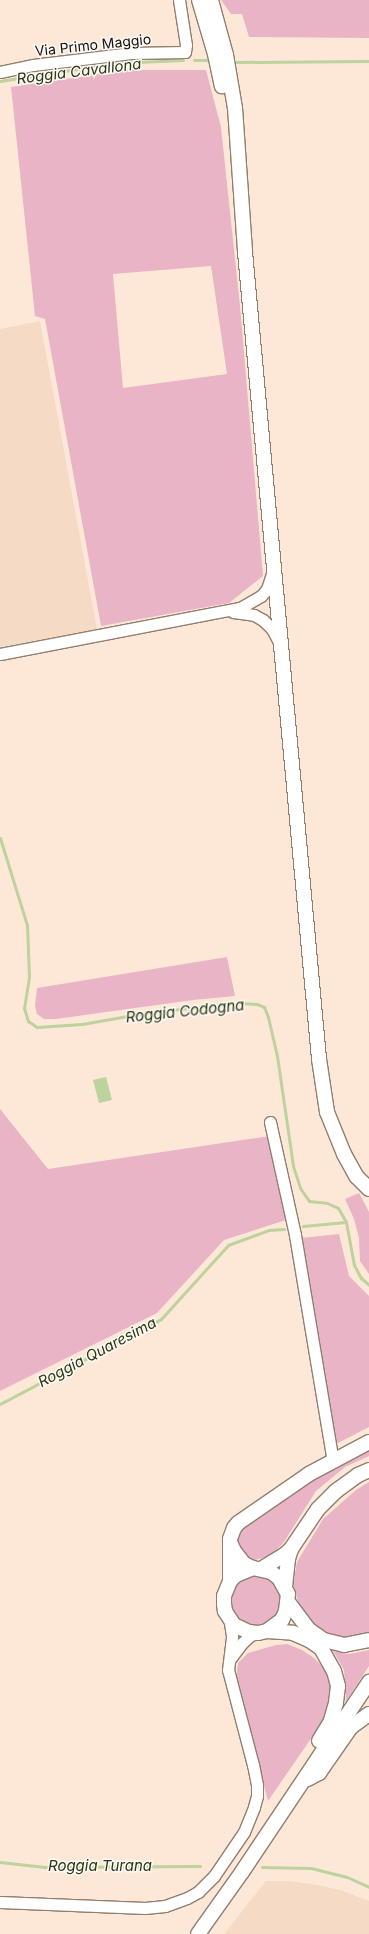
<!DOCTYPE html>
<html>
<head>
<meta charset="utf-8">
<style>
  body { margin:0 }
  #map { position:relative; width:369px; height:1934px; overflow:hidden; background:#fde8d8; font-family:Inter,sans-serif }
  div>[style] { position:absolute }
  .built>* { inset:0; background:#f5dac5 }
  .green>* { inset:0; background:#e9b4c6 }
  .round { border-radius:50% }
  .water>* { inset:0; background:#bdd29c }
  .stream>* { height:3px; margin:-1.5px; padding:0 1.5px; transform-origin:1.5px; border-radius:1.5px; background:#bdd29c }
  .roads { filter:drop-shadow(1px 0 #917e6f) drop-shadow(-1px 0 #917e6f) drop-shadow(0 1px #917e6f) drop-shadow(0 -1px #917e6f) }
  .minor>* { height:11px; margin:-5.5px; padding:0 5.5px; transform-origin:5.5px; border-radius:5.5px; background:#fff }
  .major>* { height:14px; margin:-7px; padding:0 7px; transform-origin:7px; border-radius:7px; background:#fff }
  span { translate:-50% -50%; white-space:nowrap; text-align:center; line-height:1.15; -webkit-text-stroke:3px #fdf9f6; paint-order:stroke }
  .street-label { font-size:14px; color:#160f0a }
  .water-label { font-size:15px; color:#2a370f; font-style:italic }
</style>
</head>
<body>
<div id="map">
  <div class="built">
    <i style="clip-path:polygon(40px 321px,97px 629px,0 647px,0 329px)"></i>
    <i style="clip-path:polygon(266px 1881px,290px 1881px,318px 1885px,343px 1891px,369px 1901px,369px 1934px,224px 1934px)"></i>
  </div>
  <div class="green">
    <i style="clip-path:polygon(221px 0,369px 0,369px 38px,249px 37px,242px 14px,231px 14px)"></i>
    <i style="clip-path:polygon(evenodd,128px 70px,206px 70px,221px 127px,240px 306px,263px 576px,229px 603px,101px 626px,45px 319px,35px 316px,11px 87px,128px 70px,211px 266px,227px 374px,123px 388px,113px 274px,211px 266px)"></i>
    <i style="clip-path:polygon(227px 957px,235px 996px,193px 1000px,56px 1019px,44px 1019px,37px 1014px,35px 1006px,37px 988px)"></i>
    <i style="clip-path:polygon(0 1109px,48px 1169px,270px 1136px,286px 1220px,224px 1240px,157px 1313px,0 1391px)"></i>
    <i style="clip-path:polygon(359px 1193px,369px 1212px,369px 1274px,360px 1261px,359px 1238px,354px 1219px,345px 1199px)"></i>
    <i style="clip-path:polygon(339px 1234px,349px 1276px,369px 1296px,369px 1427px,334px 1445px,301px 1238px)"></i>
    <i style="clip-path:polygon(369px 1450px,369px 1456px,345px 1467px,316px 1491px,284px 1542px,272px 1555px,255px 1560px,248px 1559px,238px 1546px,238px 1538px,242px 1529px,287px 1495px,314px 1478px)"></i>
    <i style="clip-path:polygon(369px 1482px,369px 1635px,353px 1639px,332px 1636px,314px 1629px,301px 1612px,293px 1584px,297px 1562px,323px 1519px,356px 1490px)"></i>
    <i class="round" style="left:231px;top:1576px;width:50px;height:50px"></i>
    <i style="clip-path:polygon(287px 1644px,302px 1650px,314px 1658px,326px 1670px,332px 1691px,328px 1714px,268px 1801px,236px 1679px,238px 1663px,248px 1653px,276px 1645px)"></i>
    <i style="clip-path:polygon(369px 1650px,369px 1666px,346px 1701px,344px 1670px,333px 1651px,349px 1654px)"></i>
  </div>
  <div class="water">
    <i style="clip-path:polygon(106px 1077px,112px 1100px,99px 1103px,93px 1080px)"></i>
  </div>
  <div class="stream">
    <i style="left:194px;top:60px;width:15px"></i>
    <i style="left:236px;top:62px;width:133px;rotate:-0.4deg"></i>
    <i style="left:0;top:81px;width:117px;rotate:-8.8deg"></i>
    <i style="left:116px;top:63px;width:67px;rotate:-2.6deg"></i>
    <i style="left:0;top:838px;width:91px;rotate:72.8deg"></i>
    <i style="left:27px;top:925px;width:52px;rotate:87.8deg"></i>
    <i style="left:29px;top:977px;width:31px;rotate:99deg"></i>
    <i style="left:24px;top:1008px;width:14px;rotate:73deg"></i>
    <i style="left:28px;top:1021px;width:11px;rotate:34deg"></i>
    <i style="left:37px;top:1027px;width:45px;rotate:-3.8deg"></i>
    <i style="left:82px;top:1024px;width:69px;rotate:-10deg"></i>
    <i style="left:150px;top:1012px;width:91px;rotate:-5.6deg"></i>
    <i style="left:241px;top:1003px;width:16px;rotate:4deg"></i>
    <i style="left:257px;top:1004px;width:8px;rotate:23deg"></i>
    <i style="left:264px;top:1007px;width:11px;rotate:68deg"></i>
    <i style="left:268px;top:1017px;width:40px;rotate:77deg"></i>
    <i style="left:277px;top:1056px;width:111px;rotate:81.7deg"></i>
    <i style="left:293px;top:1166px;width:23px;rotate:72deg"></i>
    <i style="left:300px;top:1188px;width:16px;rotate:55deg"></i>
    <i style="left:309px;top:1201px;width:18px;rotate:6deg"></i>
    <i style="left:327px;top:1203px;width:12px;rotate:24deg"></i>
    <i style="left:338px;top:1208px;width:16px;rotate:60deg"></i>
    <i style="left:346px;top:1222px;width:44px;rotate:79.5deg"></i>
    <i style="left:354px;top:1265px;width:15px;rotate:62deg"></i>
    <i style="left:361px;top:1278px;width:11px;rotate:41deg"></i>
    <i style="left:303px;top:1226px;width:43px;rotate:-5.3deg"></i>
    <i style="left:0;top:1404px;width:182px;rotate:-27.8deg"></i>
    <i style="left:161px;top:1319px;width:100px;rotate:-47.8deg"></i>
    <i style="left:228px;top:1245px;width:44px;rotate:-20.1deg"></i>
    <i style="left:269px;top:1230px;width:15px;rotate:-4deg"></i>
    <i style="left:0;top:1862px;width:45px;rotate:6.3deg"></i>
    <i style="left:45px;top:1867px;width:155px;rotate:-0.4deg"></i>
    <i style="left:262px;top:1867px;width:49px;rotate:1.2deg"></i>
    <i style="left:311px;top:1868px;width:37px;rotate:14deg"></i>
    <i style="left:347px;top:1877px;width:24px;rotate:24deg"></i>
  </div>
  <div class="roads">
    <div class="minor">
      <i style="left:0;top:72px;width:34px;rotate:-12deg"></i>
      <i style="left:33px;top:65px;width:99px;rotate:-7deg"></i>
      <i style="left:131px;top:53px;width:54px;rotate:-1.1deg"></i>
      <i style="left:185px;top:52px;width:7px;rotate:-82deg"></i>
      <i style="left:186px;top:45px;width:46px;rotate:-98.8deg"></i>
      <i style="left:233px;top:612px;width:21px;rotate:8deg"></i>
      <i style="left:254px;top:615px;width:10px;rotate:29deg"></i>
      <i style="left:263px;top:620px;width:13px;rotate:45deg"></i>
      <i style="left:272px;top:629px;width:15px;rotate:62deg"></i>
      <i style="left:0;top:654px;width:244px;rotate:-10.9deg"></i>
      <i style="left:240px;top:608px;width:24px;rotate:-30deg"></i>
      <i style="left:261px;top:596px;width:9px;rotate:-49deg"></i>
      <i style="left:267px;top:589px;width:20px;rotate:-72deg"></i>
      <i style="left:270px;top:1122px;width:116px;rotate:77.5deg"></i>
      <i style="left:295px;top:1235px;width:229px;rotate:80.5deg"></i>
      <i style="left:230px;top:1659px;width:20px;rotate:-53deg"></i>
      <i style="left:242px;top:1643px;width:12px;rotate:-42deg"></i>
      <i style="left:251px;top:1635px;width:7px;rotate:-16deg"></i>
      <i style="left:0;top:1902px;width:145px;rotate:2.4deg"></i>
      <i style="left:145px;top:1908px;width:20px;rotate:-6deg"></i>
      <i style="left:165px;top:1906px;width:23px;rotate:-20deg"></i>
      <i style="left:187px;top:1898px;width:13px;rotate:-29deg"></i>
      <i style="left:198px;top:1892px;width:23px;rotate:-45deg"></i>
      <i style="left:214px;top:1876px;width:53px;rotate:-55.7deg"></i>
      <i style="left:244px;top:1832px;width:27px;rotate:-68deg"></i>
      <i style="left:254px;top:1807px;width:11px;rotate:-75deg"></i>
      <i style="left:257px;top:1796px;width:11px;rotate:-90deg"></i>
      <i style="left:257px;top:1785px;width:20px;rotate:-101deg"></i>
      <i style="left:253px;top:1765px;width:98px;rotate:-104.7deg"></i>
      <i style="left:228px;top:1670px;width:34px;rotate:-83deg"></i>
      <i style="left:232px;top:1636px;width:18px;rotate:-99deg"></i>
    </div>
    <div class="major">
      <i style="left:199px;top:0;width:56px;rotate:73.5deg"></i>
      <i style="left:215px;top:54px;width:33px;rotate:78deg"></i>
      <i style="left:211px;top:0;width:57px;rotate:74.7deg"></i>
      <i style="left:226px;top:55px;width:54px;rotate:80.4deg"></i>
      <i style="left:235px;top:108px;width:144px;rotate:86deg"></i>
      <i style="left:245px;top:252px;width:810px;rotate:84.76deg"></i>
      <i style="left:319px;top:1059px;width:54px;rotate:81.4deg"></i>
      <i style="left:327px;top:1112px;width:45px;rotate:68deg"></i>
      <i style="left:344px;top:1154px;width:26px;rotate:61deg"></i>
      <i style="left:357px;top:1177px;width:17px;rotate:45deg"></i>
      <i style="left:230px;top:1542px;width:10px;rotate:66deg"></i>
      <i style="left:234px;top:1551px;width:16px;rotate:52deg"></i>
      <i style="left:244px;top:1564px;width:10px;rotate:24deg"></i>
      <i style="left:253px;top:1568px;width:18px;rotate:13deg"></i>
      <i style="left:271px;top:1572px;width:10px;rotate:37deg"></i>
      <i style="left:279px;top:1578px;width:18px;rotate:61deg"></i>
      <i style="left:288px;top:1594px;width:17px;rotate:97deg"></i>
      <i style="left:286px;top:1611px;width:10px;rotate:114deg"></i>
      <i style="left:282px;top:1620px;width:19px;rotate:144deg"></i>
      <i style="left:267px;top:1631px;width:9px;rotate:167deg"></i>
      <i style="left:258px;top:1633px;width:9px;rotate:-174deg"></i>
      <i style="left:249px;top:1632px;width:17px;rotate:-155deg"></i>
      <i style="left:234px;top:1625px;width:17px;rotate:-123deg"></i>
      <i style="left:225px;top:1611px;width:7px;rotate:-98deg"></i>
      <i style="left:224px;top:1604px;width:8px;rotate:-90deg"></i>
      <i style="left:224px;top:1596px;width:16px;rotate:-68deg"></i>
      <i style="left:230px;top:1581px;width:8px;rotate:-45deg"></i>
      <i style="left:236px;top:1575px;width:18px;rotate:-22deg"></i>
      <i style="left:261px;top:1569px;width:26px;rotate:-31deg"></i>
      <i style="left:283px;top:1556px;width:11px;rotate:-41deg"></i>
      <i style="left:291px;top:1549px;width:48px;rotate:-56deg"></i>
      <i style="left:318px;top:1509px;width:25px;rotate:-45deg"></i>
      <i style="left:336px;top:1491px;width:27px;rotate:-36deg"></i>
      <i style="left:358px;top:1475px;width:12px;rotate:-24deg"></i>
      <i style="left:230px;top:1581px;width:42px;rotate:-90deg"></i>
      <i style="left:230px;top:1539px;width:12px;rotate:-70deg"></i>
      <i style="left:234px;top:1528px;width:6px;rotate:-51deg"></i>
      <i style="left:238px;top:1523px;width:86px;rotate:-34.6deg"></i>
      <i style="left:309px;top:1474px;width:68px;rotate:-28.1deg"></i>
      <i style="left:285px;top:1587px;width:28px;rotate:-84deg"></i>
      <i style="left:288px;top:1559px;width:10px;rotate:-73deg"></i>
      <i style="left:288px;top:1602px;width:34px;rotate:53deg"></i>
      <i style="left:308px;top:1629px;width:19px;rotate:35deg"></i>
      <i style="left:324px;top:1640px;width:21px;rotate:14deg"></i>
      <i style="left:344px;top:1645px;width:25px;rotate:-11deg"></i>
      <i style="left:267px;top:1631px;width:26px;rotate:4deg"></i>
      <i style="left:293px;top:1633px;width:17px;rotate:24deg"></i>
      <i style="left:309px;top:1640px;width:14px;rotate:34deg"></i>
      <i style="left:321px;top:1648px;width:26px;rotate:61deg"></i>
      <i style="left:334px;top:1671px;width:16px;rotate:75deg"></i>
      <i style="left:338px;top:1686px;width:17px;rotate:97deg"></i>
      <i style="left:336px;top:1703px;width:19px;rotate:106deg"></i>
      <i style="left:331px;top:1721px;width:23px;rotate:121deg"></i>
      <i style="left:308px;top:1779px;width:13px;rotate:-29deg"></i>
      <i style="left:319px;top:1773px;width:56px;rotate:-55.2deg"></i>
      <i style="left:351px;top:1727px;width:22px;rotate:-36deg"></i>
      <i style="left:198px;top:1934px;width:76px;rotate:-54.6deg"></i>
      <i style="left:242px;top:1872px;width:229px;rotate:-56.2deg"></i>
    </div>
  </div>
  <div class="street-label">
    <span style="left:93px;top:45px;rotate:-6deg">Via Primo Maggio</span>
  </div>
  <div class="water-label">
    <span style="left:79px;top:71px;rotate:-7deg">Roggia Cavallona</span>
    <span style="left:185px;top:1011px;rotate:-6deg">Roggia Codogna</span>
    <span style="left:97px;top:1352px;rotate:-28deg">Roggia Quaresima</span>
    <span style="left:100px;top:1866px">Roggia Turana</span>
  </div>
</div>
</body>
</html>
